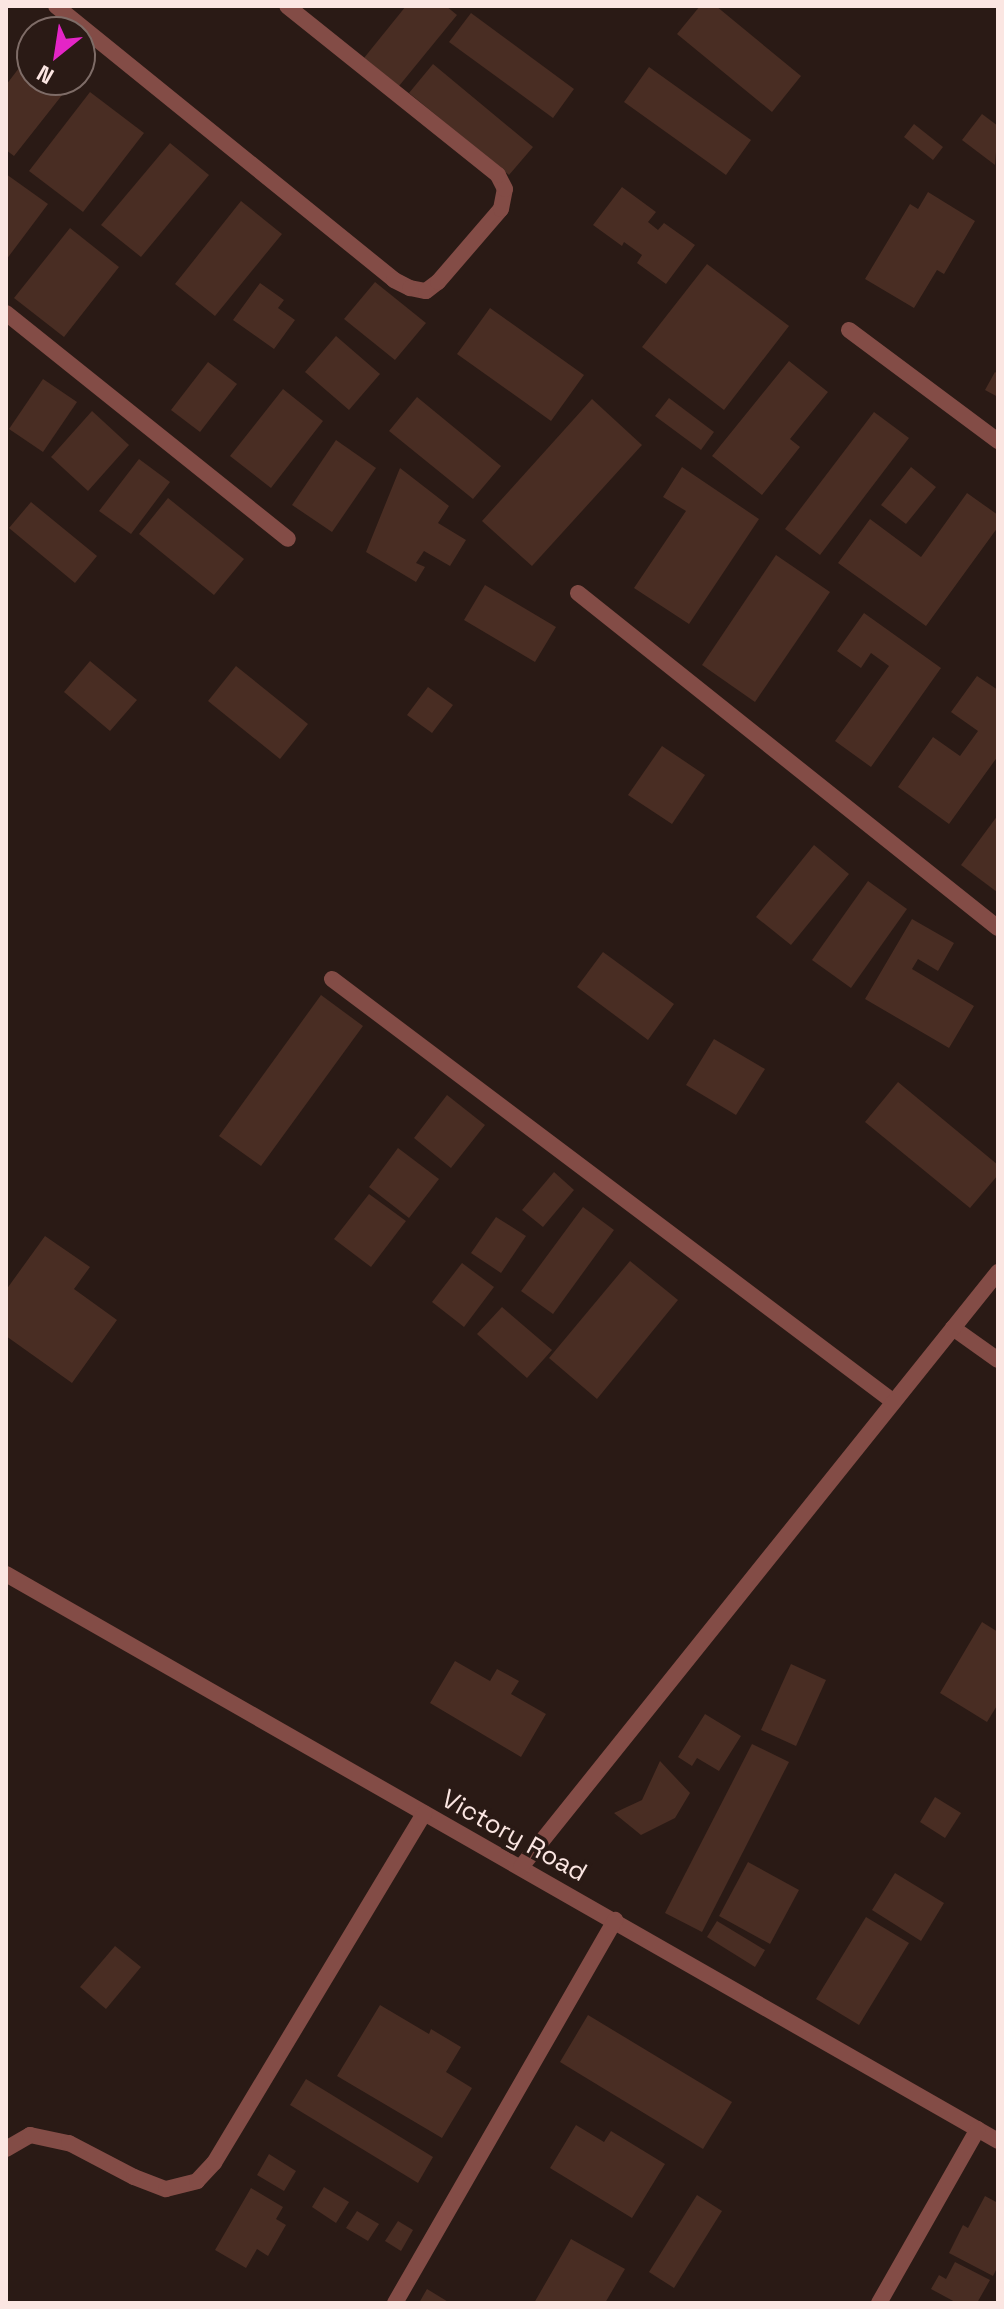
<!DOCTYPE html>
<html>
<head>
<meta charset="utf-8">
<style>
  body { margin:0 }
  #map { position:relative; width:1004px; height:2309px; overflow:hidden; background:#2a1a15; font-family:"Space Grotesk",sans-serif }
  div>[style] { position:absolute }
  .building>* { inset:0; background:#492d23 }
  .street>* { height:16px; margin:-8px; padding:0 8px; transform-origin:8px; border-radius:8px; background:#834c46 }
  span { translate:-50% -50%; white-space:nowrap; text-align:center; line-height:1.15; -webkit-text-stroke:7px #2a1a15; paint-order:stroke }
  .street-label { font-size:26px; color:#fbe6e2 }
  .frame { position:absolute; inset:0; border:8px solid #fbe6e2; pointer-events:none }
  .north { position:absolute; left:16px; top:16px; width:80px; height:80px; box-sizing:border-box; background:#2a1a15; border:2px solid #7e6c67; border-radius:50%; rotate:210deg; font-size:22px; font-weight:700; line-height:32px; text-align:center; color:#fbe6e2 }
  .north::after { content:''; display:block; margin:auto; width:28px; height:36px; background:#e425c6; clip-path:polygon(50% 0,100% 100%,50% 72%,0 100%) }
</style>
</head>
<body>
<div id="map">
  <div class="building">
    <i style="clip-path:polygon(406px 6px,446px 6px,457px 15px,399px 86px,364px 58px)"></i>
    <i style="clip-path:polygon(700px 6px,716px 6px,801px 76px,772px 112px,677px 34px)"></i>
    <i style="clip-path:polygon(471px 13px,574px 89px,553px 118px,449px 42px)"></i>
    <i style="clip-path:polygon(32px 51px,32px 80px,74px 80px,14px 156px,6px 150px,6px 85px)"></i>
    <i style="clip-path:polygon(433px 64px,533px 147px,509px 175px,409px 93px)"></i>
    <i style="clip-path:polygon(649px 67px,751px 140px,726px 175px,624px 102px)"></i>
    <i style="clip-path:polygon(90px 92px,144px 133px,83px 212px,29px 171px)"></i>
    <i style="clip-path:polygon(982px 114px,998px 126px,995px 165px,962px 140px)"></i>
    <i style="clip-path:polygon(914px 124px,943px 147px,933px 160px,904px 137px)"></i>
    <i style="clip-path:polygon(170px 143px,209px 175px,141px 257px,101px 225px)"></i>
    <i style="clip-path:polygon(6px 174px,48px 204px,6px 260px)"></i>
    <i style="clip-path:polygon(622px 187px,656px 212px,648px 222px,658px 230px,664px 223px,695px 245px,666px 284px,637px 263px,642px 255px,624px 242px,622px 246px,593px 225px)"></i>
    <i style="clip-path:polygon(928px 192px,975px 221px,944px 274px,937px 270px,914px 308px,865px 279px,910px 204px,918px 209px)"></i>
    <i style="clip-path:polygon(241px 201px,282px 234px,215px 316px,175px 284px)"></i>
    <i style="clip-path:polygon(70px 228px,119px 267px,64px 337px,14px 298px)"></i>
    <i style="clip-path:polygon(707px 264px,789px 326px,724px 410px,642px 347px)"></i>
    <i style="clip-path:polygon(375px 282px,426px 323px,395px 360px,344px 319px)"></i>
    <i style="clip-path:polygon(260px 283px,284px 300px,278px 308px,295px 320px,274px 349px,233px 320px)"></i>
    <i style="clip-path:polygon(490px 308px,584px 375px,551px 421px,457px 354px)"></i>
    <i style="clip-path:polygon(336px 336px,380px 374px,349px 410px,305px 372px)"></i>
    <i style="clip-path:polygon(789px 361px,828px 392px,790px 439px,800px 447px,762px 495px,712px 456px)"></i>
    <i style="clip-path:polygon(208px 362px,237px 384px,200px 432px,171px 410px)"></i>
    <i style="clip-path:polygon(995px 372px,998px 374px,998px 397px,985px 390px)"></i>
    <i style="clip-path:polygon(43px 379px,77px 402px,43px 452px,9px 429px)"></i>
    <i style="clip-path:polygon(283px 389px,323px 421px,271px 488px,230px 456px)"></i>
    <i style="clip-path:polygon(417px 397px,501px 466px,473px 499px,389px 431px)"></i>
    <i style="clip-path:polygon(669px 398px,714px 432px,701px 450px,655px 416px)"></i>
    <i style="clip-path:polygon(592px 399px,642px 445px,532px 566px,482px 521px)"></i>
    <i style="clip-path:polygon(92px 411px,129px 445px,88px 491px,51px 457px)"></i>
    <i style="clip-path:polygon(874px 412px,909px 438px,820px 555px,785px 529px)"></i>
    <i style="clip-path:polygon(336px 440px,376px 468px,332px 532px,292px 505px)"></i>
    <i style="clip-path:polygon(139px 459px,170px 482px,131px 534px,99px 511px)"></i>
    <i style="clip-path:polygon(682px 467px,759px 519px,689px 624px,634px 588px,686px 511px,663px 497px)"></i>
    <i style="clip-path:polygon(911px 467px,936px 487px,906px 524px,881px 505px)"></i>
    <i style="clip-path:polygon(400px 468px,449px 506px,438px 523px,466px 540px,450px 566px,424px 551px,416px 563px,425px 567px,416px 582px,366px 552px)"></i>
    <i style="clip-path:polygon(967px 493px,998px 515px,998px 527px,926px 626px,838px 563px,870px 519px,921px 557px)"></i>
    <i style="clip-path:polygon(168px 498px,244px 559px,214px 595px,139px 534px)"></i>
    <i style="clip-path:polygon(31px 502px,97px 556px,75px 583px,9px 528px)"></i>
    <i style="clip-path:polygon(776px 555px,830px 592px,755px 702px,702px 665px)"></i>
    <i style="clip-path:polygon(485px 585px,556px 627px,535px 662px,464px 620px)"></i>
    <i style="clip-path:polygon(864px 613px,941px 668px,871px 767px,835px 741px,889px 666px,871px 653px,861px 668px,837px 651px)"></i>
    <i style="clip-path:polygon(90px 661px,137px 700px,110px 731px,64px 692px)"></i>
    <i style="clip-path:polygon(236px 666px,308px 724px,280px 759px,208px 701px)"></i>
    <i style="clip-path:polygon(977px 676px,998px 690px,998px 756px,949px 824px,898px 787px,933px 737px,960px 756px,978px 731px,951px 712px)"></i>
    <i style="clip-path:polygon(428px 687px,453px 705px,432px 733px,407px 715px)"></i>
    <i style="clip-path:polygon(662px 746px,705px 775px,672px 824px,628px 795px)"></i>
    <i style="clip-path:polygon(998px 815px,998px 890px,997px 892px,961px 865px)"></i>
    <i style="clip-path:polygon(814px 845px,849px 874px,791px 945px,756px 917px)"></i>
    <i style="clip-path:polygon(868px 881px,907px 909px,851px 988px,812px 960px)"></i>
    <i style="clip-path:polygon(912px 919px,954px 943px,938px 971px,918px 959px,912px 969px,974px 1006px,949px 1048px,865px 999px)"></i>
    <i style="clip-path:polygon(603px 952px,674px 1004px,648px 1040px,577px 987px)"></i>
    <i style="clip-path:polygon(321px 995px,363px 1026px,261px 1166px,219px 1136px)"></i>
    <i style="clip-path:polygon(714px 1039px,765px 1069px,736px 1115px,686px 1085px)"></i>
    <i style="clip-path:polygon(898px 1082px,998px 1165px,998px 1175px,970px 1208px,865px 1122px)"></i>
    <i style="clip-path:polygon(447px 1095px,485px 1125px,451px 1168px,414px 1138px)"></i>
    <i style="clip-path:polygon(398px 1148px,439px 1179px,409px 1218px,369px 1187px)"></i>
    <i style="clip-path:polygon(554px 1172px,574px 1190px,543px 1227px,522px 1210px)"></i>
    <i style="clip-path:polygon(369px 1194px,406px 1221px,371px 1267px,334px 1239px)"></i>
    <i style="clip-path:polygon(583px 1207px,614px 1230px,553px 1314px,521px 1291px)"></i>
    <i style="clip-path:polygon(496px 1217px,526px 1236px,501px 1273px,471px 1253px)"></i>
    <i style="clip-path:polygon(45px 1236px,90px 1267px,74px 1289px,117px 1320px,72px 1383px,6px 1336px,6px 1290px)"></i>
    <i style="clip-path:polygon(630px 1261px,678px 1300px,597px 1399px,549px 1358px)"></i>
    <i style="clip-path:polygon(462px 1263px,494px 1287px,464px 1327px,432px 1302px)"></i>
    <i style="clip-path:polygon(502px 1307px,552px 1350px,527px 1378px,477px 1334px)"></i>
    <i style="clip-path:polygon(982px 1622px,998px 1632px,998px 1704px,987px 1722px,940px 1693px)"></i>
    <i style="clip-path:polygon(455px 1661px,490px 1681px,497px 1669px,519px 1681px,511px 1694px,546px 1714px,521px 1757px,430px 1703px)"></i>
    <i style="clip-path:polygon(791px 1664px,826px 1680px,796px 1746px,761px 1730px)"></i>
    <i style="clip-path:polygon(705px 1714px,741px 1736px,719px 1771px,697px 1758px,692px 1766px,678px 1757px)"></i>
    <i style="clip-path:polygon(752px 1744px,789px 1762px,702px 1932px,665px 1913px)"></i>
    <i style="clip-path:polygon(660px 1761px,690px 1793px,675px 1818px,641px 1835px,614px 1813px,642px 1800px)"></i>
    <i style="clip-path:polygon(935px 1797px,961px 1813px,945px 1838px,920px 1822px)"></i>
    <i style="clip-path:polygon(748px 1862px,799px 1890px,770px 1944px,719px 1916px)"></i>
    <i style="clip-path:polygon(895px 1873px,944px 1903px,921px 1941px,872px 1910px)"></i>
    <i style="clip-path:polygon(866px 1917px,909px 1943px,859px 2025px,816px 1999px)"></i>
    <i style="clip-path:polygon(717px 1921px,765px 1950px,755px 1967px,707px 1937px)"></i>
    <i style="clip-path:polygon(115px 1946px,141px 1967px,106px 2009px,80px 1987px)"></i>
    <i style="clip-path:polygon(380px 2005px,429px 2034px,431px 2029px,461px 2047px,446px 2072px,472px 2088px,442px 2138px,337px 2076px)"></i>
    <i style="clip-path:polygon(588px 2015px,732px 2102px,703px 2149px,560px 2062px)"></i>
    <i style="clip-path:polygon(306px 2079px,433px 2157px,418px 2183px,290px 2105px)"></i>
    <i style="clip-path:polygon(576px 2125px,604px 2142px,611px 2131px,665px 2164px,632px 2218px,550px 2168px)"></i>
    <i style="clip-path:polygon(269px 2154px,296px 2171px,284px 2191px,257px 2175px)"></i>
    <i style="clip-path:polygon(324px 2187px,349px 2202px,336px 2223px,312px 2207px)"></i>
    <i style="clip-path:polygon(251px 2188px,283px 2207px,276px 2219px,286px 2225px,268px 2256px,257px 2249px,246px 2268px,215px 2250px)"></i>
    <i style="clip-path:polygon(697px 2195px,722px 2211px,674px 2288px,649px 2272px)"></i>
    <i style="clip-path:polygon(985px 2196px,998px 2203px,998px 2266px,993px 2276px,949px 2253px,963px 2225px,968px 2228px)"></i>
    <i style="clip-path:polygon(357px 2211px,379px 2224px,368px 2241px,346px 2228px)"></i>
    <i style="clip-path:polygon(398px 2221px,413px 2230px,401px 2251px,385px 2241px)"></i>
    <i style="clip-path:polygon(571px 2239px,625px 2269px,605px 2303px,534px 2303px)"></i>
    <i style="clip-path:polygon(955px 2262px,990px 2280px,977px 2303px,957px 2303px,931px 2289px,939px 2275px,946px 2279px)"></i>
    <i style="clip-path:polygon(427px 2289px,450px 2303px,419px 2303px)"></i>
  </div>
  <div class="street">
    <i style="left:56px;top:6px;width:435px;rotate:39deg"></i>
    <i style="left:394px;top:280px;width:18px;rotate:27deg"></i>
    <i style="left:410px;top:288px;width:16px;rotate:11deg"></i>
    <i style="left:426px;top:291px;width:15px;rotate:-37deg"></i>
    <i style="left:438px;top:282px;width:96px;rotate:-49.2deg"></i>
    <i style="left:501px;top:209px;width:20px;rotate:-79deg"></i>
    <i style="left:505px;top:189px;width:16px;rotate:-117deg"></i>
    <i style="left:498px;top:175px;width:270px;rotate:-141.3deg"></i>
    <i style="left:6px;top:313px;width:361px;rotate:38.7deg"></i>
    <i style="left:849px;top:330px;width:186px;rotate:36.7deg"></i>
    <i style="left:578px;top:593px;width:537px;rotate:38.58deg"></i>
    <i style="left:332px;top:979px;width:703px;rotate:36.97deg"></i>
    <i style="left:953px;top:1328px;width:55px;rotate:35.4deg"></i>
    <i style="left:6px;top:1574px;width:1143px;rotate:29.75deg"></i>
    <i style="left:521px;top:1867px;width:763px;rotate:-51.28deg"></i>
    <i style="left:6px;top:2149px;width:28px;rotate:-30deg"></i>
    <i style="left:30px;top:2135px;width:40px;rotate:12deg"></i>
    <i style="left:69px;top:2143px;width:73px;rotate:27.6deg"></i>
    <i style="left:134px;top:2177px;width:34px;rotate:21deg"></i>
    <i style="left:166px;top:2189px;width:32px;rotate:-14deg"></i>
    <i style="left:197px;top:2181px;width:25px;rotate:-47deg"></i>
    <i style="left:214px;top:2163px;width:408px;rotate:-59deg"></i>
    <i style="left:395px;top:2303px;width:442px;rotate:-60.1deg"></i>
    <i style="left:879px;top:2303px;width:200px;rotate:-60.4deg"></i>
  </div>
  <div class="street-label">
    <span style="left:514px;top:1836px;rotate:29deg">Victory Road</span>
  </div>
  <div class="frame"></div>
  <div class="north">N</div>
</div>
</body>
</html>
